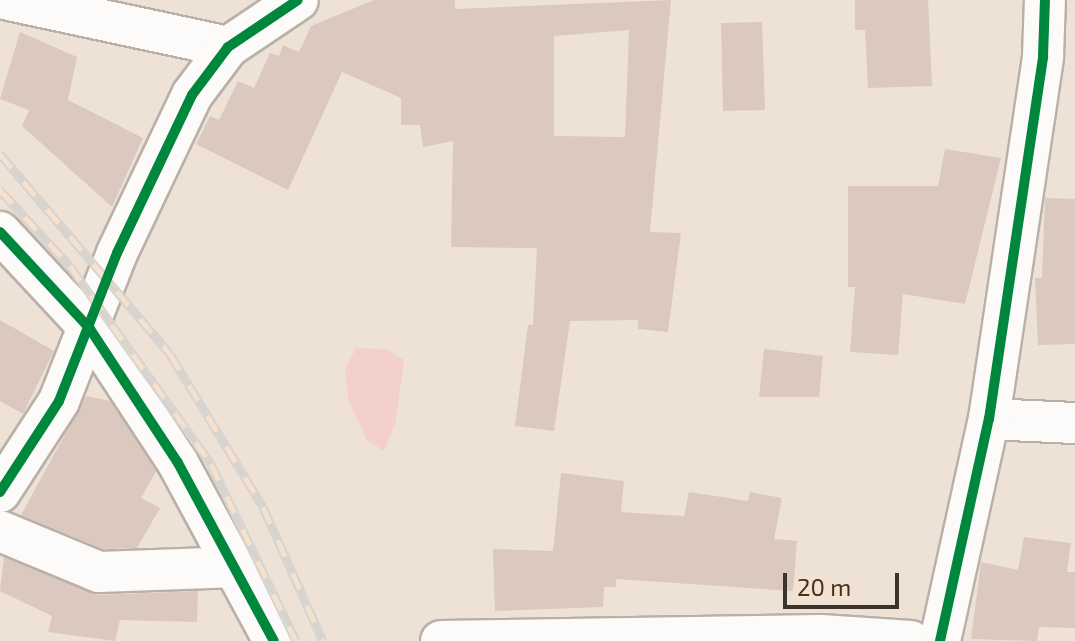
<!DOCTYPE html>
<html>
<head>
<meta charset="utf-8">
<style>
  body { margin:0 }
  #map { position:relative; width:1075px; height:641px; overflow:hidden; background:#eee2d6; font-family:"Exo 2",sans-serif }
  div>[style] { position:absolute }
  .green>* { inset:0; background:#f4d0ca }
  .building>* { inset:0; background:#dbc8bf }
  .roads { filter:drop-shadow(2px 0 #bab0a7) drop-shadow(-2px 0 #bab0a7) drop-shadow(0 2px #bab0a7) drop-shadow(0 -2px #bab0a7) }
  .minor>* { height:40px; margin:-20px; padding:0 20px; transform-origin:20px; border-radius:20px; background:#fcfbf9 }
  .rail>* { height:9px; margin-top:-4.5px; transform-origin:0; background:repeating-linear-gradient(90deg,#f8e1cc 0 18px,#d7d3cf 0 36px); box-sizing:border-box; border-block:2px solid #d7d3cf }
  .cycleway>* { height:10px; margin:-5px; padding:0 5px; transform-origin:5px; border-radius:5px; background:#00873e }
  span { translate:-50% -50%; white-space:nowrap; text-align:center; line-height:1.15; -webkit-text-stroke:6px #f8e1cc; paint-order:stroke }
  .scale { position:absolute; left:783px; top:573px; width:116px; height:36px; box-sizing:border-box; border:4px solid #3c332b; border-top:0; padding-left:10px; font-size:24px; line-height:28px; white-space:nowrap; color:#3c332b; -webkit-text-stroke:6px #f8e1cc; paint-order:stroke }
</style>
</head>
<body>
<div id="map">
  <div class="green">
    <i style="clip-path:polygon(356px 348px,386px 349px,404px 360px,396px 421px,384px 451px,367px 440px,348px 400px,345px 369px)"></i>
  </div>
  <div class="building">
    <i style="clip-path:polygon(evenodd,374px 0,455px 0,455px 9px,671px 0,650px 232px,681px 233px,668px 332px,638px 329px,638px 320px,570px 321px,554px 431px,515px 426px,528px 325px,533px 325px,537px 248px,451px 247px,453px 141px,423px 147px,420px 125px,401px 125px,401px 98px,342px 72px,288px 190px,196px 144px,210px 116px,219px 120px,238px 81px,254px 88px,270px 53px,279px 56px,283px 45px,299px 52px,311px 26px,374px 0,629px 30px,625px 137px,554px 136px,554px 36px,629px 30px)"></i>
    <i style="clip-path:polygon(855px 0,928px 0,932px 86px,868px 88px,865px 30px,855px 30px)"></i>
    <i style="clip-path:polygon(762px 22px,765px 110px,723px 111px,721px 23px)"></i>
    <i style="clip-path:polygon(20px 32px,77px 57px,68px 100px,143px 138px,112px 207px,22px 126px,29px 110px,0 99px)"></i>
    <i style="clip-path:polygon(945px 149px,1001px 158px,965px 304px,903px 294px,898px 355px,850px 352px,855px 287px,848px 287px,848px 186px,938px 186px)"></i>
    <i style="clip-path:polygon(1045px 198px,1075px 199px,1075px 344px,1038px 345px,1035px 278px,1042px 278px)"></i>
    <i style="clip-path:polygon(0 320px,54px 351px,23px 414px,0 401px)"></i>
    <i style="clip-path:polygon(764px 349px,823px 356px,819px 397px,759px 397px)"></i>
    <i style="clip-path:polygon(86px 396px,110px 401px,156px 471px,141px 498px,160px 508px,137px 548px,103px 549px,21px 515px)"></i>
    <i style="clip-path:polygon(561px 473px,624px 481px,621px 512px,684px 516px,689px 492px,748px 501px,750px 492px,782px 498px,774px 539px,797px 541px,793px 591px,616px 579px,616px 587px,604px 587px,603px 607px,495px 611px,493px 549px,553px 551px)"></i>
    <i style="clip-path:polygon(1024px 537px,1071px 543px,1067px 572px,1075px 572px,1075px 628px,1039px 627px,1037px 641px,971px 639px,981px 562px,1018px 570px)"></i>
    <i style="clip-path:polygon(4px 557px,99px 595px,198px 591px,197px 622px,120px 620px,115px 641px,48px 632px,52px 616px,0 591px)"></i>
  </div>
  <div class="roads">
    <div class="minor">
      <i style="left:9px;top:0;width:224px;rotate:12.1deg"></i>
      <i style="left:0;top:232px;width:132px;rotate:47.1deg"></i>
      <i style="left:90px;top:329px;width:160px;rotate:56.7deg"></i>
      <i style="left:178px;top:463px;width:202px;rotate:61.7deg"></i>
      <i style="left:989px;top:419px;width:86px;rotate:2.7deg"></i>
      <i style="left:0;top:492px;width:108px;rotate:-57deg"></i>
      <i style="left:59px;top:401px;width:159px;rotate:-68.6deg"></i>
      <i style="left:117px;top:253px;width:175px;rotate:-64.6deg"></i>
      <i style="left:192px;top:95px;width:60px;rotate:-53.1deg"></i>
      <i style="left:228px;top:47px;width:84px;rotate:-33.9deg"></i>
      <i style="left:0;top:531px;width:107px;rotate:22.5deg"></i>
      <i style="left:99px;top:572px;width:139px;rotate:-2.1deg"></i>
      <i style="left:441px;top:641px;width:380px;rotate:-0.9deg"></i>
      <i style="left:821px;top:635px;width:90px;rotate:3.8deg"></i>
      <i style="left:940px;top:641px;width:227px;rotate:-77.6deg"></i>
      <i style="left:989px;top:419px;width:367px;rotate:-81.5deg"></i>
      <i style="left:1043px;top:56px;width:56px;rotate:-88deg"></i>
    </div>
  </div>
  <div class="rail">
    <i style="left:0;top:154px;width:262px;rotate:49.6deg"></i>
    <i style="left:170px;top:354px;width:179px;rotate:58.7deg"></i>
    <i style="left:263px;top:507px;width:147px;rotate:65.9deg"></i>
    <i style="left:0;top:190px;width:103px;rotate:47.4deg"></i>
    <i style="left:70px;top:266px;width:243px;rotate:54.5deg"></i>
    <i style="left:211px;top:464px;width:196px;rotate:64.3deg"></i>
  </div>
  <div class="cycleway">
    <i style="left:0;top:232px;width:132px;rotate:47.1deg"></i>
    <i style="left:90px;top:329px;width:160px;rotate:56.7deg"></i>
    <i style="left:178px;top:463px;width:202px;rotate:61.7deg"></i>
    <i style="left:0;top:492px;width:108px;rotate:-57deg"></i>
    <i style="left:59px;top:401px;width:159px;rotate:-68.6deg"></i>
    <i style="left:117px;top:253px;width:175px;rotate:-64.6deg"></i>
    <i style="left:192px;top:95px;width:60px;rotate:-53.1deg"></i>
    <i style="left:228px;top:47px;width:84px;rotate:-33.9deg"></i>
    <i style="left:940px;top:641px;width:227px;rotate:-77.6deg"></i>
    <i style="left:989px;top:419px;width:367px;rotate:-81.5deg"></i>
    <i style="left:1043px;top:56px;width:56px;rotate:-88deg"></i>
  </div>
  <div class="scale">20 m</div>
</div>
</body>
</html>
